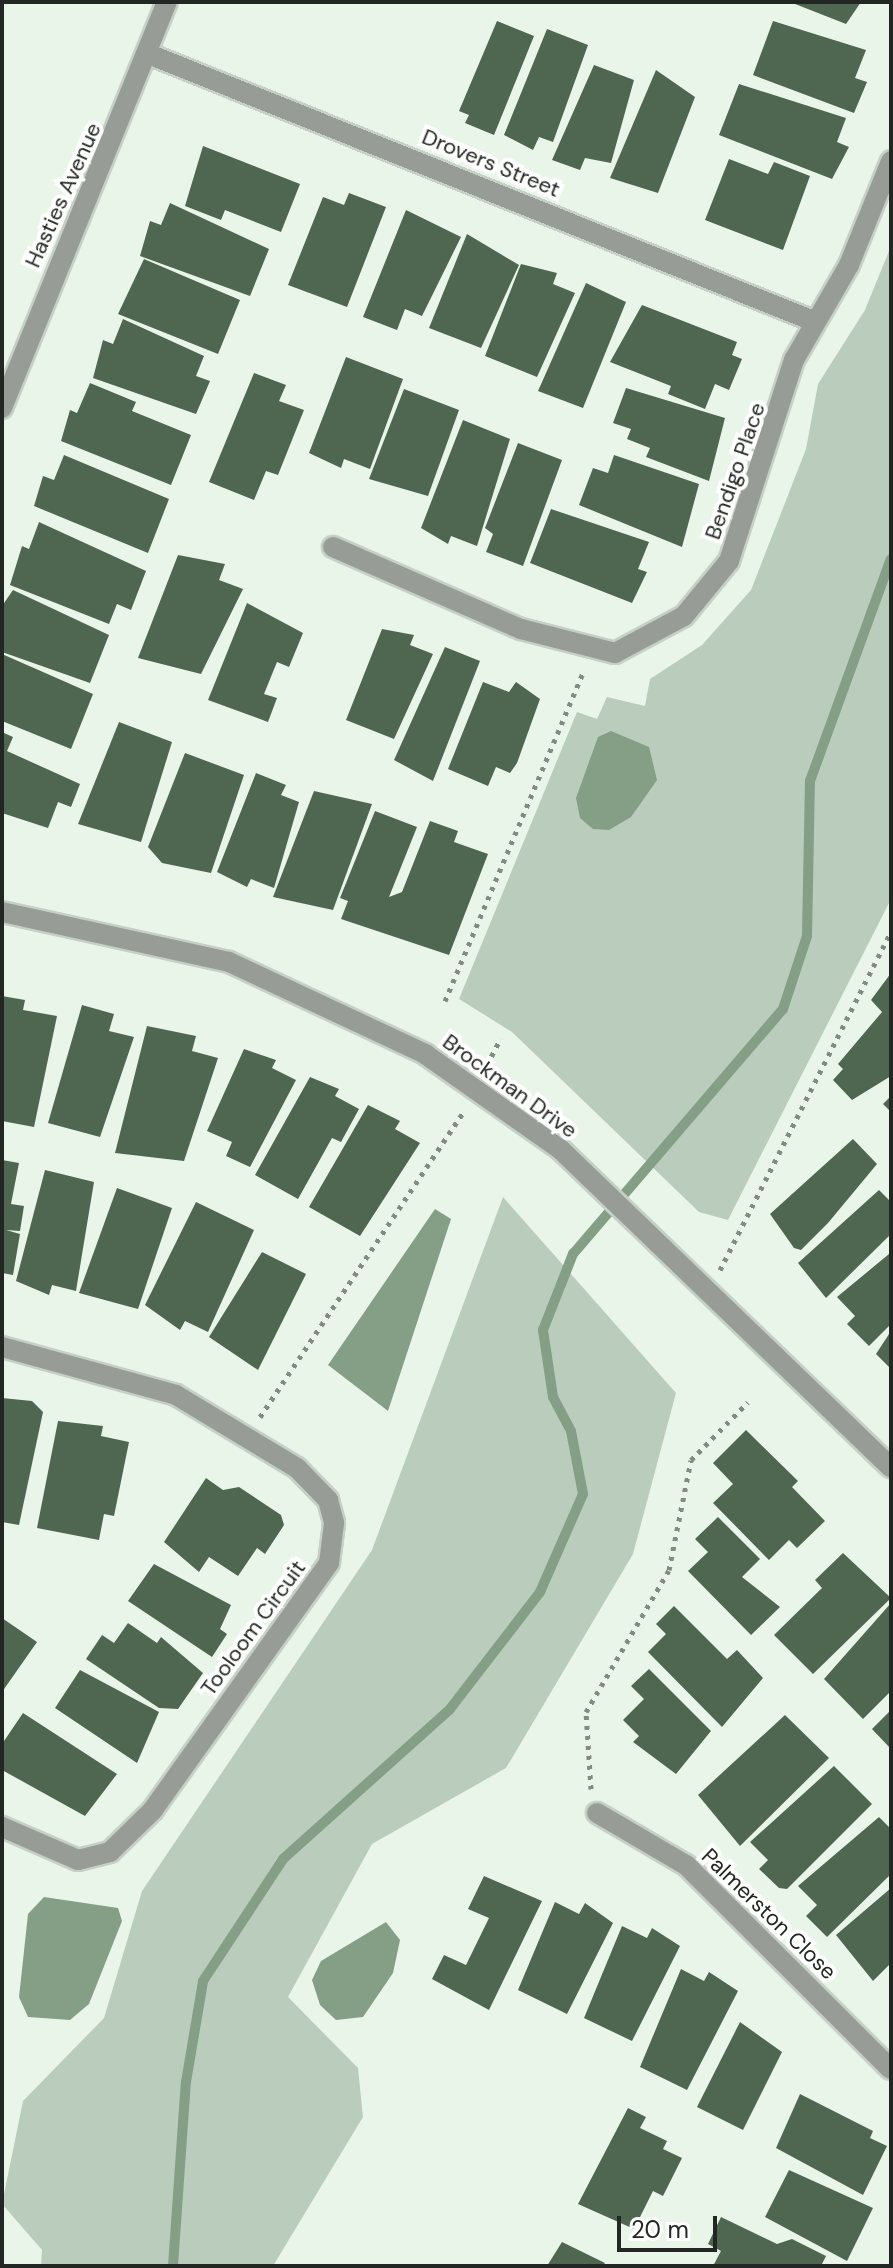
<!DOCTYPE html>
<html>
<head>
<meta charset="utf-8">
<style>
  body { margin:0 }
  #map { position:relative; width:893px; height:2268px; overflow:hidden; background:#eaf5ea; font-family:"DM Sans",sans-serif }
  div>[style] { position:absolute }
  .green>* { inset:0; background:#baccbb }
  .water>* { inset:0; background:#859f86 }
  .stream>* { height:10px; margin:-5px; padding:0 5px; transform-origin:5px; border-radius:5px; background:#859f86 }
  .building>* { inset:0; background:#4f6750 }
  .path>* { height:5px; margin-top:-2.5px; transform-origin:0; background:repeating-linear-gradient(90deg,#838a83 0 4px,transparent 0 10px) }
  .roads { filter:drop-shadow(2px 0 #c6d0c6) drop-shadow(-2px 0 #c6d0c6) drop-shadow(0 2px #c6d0c6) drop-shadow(0 -2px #c6d0c6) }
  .minor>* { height:20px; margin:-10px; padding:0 10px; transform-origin:10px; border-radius:10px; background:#979c97 }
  span { translate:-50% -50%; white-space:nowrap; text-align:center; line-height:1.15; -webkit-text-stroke:8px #fff; paint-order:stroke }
  .street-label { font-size:22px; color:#232723 }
  .frame { position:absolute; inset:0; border:4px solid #232723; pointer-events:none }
  .scale { position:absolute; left:617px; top:2216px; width:100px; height:36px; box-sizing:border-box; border:4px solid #232723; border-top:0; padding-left:10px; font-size:24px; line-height:28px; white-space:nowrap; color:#232723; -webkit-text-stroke:6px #fff; paint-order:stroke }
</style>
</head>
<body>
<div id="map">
  <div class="green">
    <i style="clip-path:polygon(891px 246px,891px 899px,728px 1220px,699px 1212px,512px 1032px,459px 999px,577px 712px,597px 719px,607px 697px,645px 706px,650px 679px,702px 645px,751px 590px,806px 449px,818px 384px,865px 310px)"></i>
    <i style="clip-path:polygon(503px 1197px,676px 1393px,633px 1554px,506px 1768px,372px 1844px,288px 1997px,358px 2068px,363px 2117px,273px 2266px,41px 2266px,42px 2250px,2px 2204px,23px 2101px,104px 2018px,142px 1891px,372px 1550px)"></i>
  </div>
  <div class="water">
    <i style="clip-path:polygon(611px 731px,649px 747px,657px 780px,631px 817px,609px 830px,593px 829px,580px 818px,576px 798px,598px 737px)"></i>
    <i style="clip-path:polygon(435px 1209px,451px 1219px,388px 1411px,328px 1365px)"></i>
    <i style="clip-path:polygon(44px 1897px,118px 1908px,122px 1921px,89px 2004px,70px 2020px,28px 2017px,19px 1997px,28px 1914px)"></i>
    <i style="clip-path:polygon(386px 1922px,400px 1940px,393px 1973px,363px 2017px,336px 2020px,320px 2005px,312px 1980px,321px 1961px)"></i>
  </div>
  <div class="stream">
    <i style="left:173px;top:2266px;width:184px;rotate:-86deg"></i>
    <i style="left:186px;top:2082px;width:102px;rotate:-80.4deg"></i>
    <i style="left:203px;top:1981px;width:146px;rotate:-56.7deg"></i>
    <i style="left:283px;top:1859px;width:224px;rotate:-41.9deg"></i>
    <i style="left:450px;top:1709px;width:148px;rotate:-52.4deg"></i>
    <i style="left:540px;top:1592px;width:107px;rotate:-66.3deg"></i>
    <i style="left:583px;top:1494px;width:64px;rotate:-100.8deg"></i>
    <i style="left:571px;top:1431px;width:38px;rotate:-118deg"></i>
    <i style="left:553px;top:1397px;width:68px;rotate:-98.5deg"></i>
    <i style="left:543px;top:1330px;width:82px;rotate:-68.5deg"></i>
    <i style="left:573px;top:1254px;width:323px;rotate:-49.4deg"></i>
    <i style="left:783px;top:1009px;width:77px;rotate:-71.8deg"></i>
    <i style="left:807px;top:936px;width:155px;rotate:-88.9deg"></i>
    <i style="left:810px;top:781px;width:236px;rotate:-70deg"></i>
  </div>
  <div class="building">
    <i style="clip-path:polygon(790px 2px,861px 2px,846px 24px)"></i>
    <i style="clip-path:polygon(497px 21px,534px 36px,494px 135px,465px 123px,469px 115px,459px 111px)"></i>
    <i style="clip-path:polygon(773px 21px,866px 50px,855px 78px,867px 82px,854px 113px,753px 75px)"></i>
    <i style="clip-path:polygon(547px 29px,588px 45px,553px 142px,539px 137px,533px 150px,504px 135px)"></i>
    <i style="clip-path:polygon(594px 65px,634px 80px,611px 163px,585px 158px,580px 170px,552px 160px)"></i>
    <i style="clip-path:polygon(656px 70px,695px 97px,658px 193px,610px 178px)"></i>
    <i style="clip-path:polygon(739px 84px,846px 118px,837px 142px,849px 147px,832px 179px,719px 135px)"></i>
    <i style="clip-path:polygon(203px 146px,300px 184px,281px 232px,225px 210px,221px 220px,185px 206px)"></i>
    <i style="clip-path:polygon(729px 159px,768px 174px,774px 162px,810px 176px,783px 250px,705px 220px)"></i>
    <i style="clip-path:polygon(349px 193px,386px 207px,347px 307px,288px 285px,323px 197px,344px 205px)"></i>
    <i style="clip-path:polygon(170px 203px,269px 249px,250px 296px,140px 256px,150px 221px,161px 225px)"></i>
    <i style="clip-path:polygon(406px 210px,461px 237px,422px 316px,405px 309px,397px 330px,363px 317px)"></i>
    <i style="clip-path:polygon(467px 234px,519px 265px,481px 348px,429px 328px)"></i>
    <i style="clip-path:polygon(144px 259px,240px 300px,218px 354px,118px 314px)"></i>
    <i style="clip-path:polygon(521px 264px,557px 273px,553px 284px,575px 293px,537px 377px,485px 356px)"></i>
    <i style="clip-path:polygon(586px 283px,626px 302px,583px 408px,538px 391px)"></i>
    <i style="clip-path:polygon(642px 305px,737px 342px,732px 355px,742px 359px,729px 390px,715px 384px,705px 409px,668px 394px,671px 386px,610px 362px)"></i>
    <i style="clip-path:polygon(123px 319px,204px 356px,196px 376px,210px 381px,196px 414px,93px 378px,103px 340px,113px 344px)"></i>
    <i style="clip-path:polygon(346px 357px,403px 379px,370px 469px,344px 459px,341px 468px,309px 453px)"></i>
    <i style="clip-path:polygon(254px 373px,286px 385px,279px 401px,304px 410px,278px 475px,266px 471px,254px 500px,209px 482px)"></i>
    <i style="clip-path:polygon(90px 383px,136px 402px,132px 411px,191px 435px,171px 485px,61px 441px,70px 410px,77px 413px)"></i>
    <i style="clip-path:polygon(626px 388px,725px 418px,709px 481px,646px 457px,650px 448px,627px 439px,631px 429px,613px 423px)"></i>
    <i style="clip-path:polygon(404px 389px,459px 410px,428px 496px,369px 479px)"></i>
    <i style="clip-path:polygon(463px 420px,510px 439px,477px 546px,451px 536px,448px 544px,421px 528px)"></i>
    <i style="clip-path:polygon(518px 443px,562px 460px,523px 566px,486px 552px,493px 534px,485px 528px)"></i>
    <i style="clip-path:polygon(64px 455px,169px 499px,148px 553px,34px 506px,43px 476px,54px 480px)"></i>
    <i style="clip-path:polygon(614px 455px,699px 484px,682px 547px,579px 505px,593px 468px,608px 473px)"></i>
    <i style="clip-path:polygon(551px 509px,649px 542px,638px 569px,647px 572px,632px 603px,530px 563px)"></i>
    <i style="clip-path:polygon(39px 522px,146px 571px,131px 610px,117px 604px,109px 624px,10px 585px,22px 546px,29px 549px)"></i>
    <i style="clip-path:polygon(178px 555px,225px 564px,219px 580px,243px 589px,201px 674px,138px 658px)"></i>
    <i style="clip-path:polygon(13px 590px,109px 635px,90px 683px,2px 652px,2px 606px)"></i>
    <i style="clip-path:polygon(247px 603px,303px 633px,289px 667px,277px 662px,264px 694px,277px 698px,268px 722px,208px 700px)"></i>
    <i style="clip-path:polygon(382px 629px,414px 635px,410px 645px,433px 654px,394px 739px,346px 720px)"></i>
    <i style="clip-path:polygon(445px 647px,480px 661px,433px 781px,394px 760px)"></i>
    <i style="clip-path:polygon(2px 654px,93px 694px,71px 749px,2px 721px)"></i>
    <i style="clip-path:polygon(483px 682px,509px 692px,516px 682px,540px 699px,517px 763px,510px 773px,496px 767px,488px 786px,448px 769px)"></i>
    <i style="clip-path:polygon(119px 722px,172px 742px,141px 842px,78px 824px)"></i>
    <i style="clip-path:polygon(2px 732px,13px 737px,7px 751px,80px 784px,71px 807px,58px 802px,48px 828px,2px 813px)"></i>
    <i style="clip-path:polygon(185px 753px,244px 775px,211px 873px,162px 863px,148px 847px)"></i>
    <i style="clip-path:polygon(256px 773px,286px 785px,281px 795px,299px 802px,274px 888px,251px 879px,247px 887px,217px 872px)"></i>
    <i style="clip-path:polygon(314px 791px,372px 804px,333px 910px,273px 897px)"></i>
    <i style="clip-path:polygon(375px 811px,417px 827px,389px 897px,402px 892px,430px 821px,458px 831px,454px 842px,488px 854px,449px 955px,341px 919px,348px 901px,340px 898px)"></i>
    <i style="clip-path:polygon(891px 973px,891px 1076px,852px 1100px,833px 1080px,843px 1069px,838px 1064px,882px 1012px,871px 1000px)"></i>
    <i style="clip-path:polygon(2px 996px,25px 1000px,23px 1010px,57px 1016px,34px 1127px,2px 1121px)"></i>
    <i style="clip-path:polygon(82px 1005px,114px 1014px,109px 1031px,134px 1037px,100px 1137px,48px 1123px)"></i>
    <i style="clip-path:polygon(147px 1026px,196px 1036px,192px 1051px,218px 1058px,184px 1161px,115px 1153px)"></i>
    <i style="clip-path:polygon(244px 1049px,276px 1060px,272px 1068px,296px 1080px,250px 1167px,226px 1156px,232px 1142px,207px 1131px)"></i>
    <i style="clip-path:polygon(310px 1077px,339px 1089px,335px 1096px,359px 1109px,341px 1142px,332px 1138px,298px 1199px,255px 1175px)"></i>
    <i style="clip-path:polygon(891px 1096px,891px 1112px,883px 1104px)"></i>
    <i style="clip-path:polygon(368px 1105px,400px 1121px,395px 1129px,420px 1143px,360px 1236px,309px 1207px)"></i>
    <i style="clip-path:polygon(853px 1139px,877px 1164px,828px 1223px,801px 1250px,794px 1248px,770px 1214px)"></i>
    <i style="clip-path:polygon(2px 1160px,19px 1163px,11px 1204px,24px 1206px,20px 1231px,6px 1230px,20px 1234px,13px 1275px,2px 1273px)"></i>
    <i style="clip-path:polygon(45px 1170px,94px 1182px,76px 1291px,52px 1285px,49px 1295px,16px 1281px)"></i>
    <i style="clip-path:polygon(117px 1188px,172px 1208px,138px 1309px,79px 1293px)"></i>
    <i style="clip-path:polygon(879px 1190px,891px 1202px,891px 1234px,826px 1298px,798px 1263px)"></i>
    <i style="clip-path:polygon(196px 1202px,254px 1230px,208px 1332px,185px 1321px,180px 1330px,145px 1305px)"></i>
    <i style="clip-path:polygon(262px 1252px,306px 1274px,258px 1370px,209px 1337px)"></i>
    <i style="clip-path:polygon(889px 1254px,891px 1324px,869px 1346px,847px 1324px,855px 1316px,837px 1297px)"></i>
    <i style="clip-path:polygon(891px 1331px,891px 1369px,876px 1354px)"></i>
    <i style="clip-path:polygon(2px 1398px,32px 1401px,43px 1412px,19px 1525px,2px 1522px)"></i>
    <i style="clip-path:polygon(58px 1421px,103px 1426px,101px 1436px,129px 1442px,114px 1516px,104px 1514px,99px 1540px,37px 1528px)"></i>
    <i style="clip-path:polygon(746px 1430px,798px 1481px,792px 1487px,825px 1521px,797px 1548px,789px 1540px,769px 1560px,713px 1503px,733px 1484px,713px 1463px)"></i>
    <i style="clip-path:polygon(206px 1478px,223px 1490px,239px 1487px,281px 1515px,284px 1525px,265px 1554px,257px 1548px,238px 1576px,209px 1557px,199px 1572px,164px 1542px)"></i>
    <i style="clip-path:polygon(718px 1517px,760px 1559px,742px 1577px,780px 1607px,751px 1635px,688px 1571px,708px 1552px,695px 1539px)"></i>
    <i style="clip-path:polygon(843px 1553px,891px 1598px,813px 1674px,774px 1635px,822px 1588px,815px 1580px)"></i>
    <i style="clip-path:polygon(154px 1564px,231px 1605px,220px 1629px,227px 1634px,212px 1657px,128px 1601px)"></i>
    <i style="clip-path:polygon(891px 1603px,891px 1691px,863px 1719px,824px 1679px)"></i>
    <i style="clip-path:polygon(674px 1606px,727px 1659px,737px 1650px,763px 1678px,722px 1727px,648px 1652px,666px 1634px,656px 1624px)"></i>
    <i style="clip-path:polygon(2px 1618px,37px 1642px,2px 1692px)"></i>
    <i style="clip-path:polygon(128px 1623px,157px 1643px,161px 1637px,203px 1673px,178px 1709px,159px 1708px,86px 1659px,102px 1635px,114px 1643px)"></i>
    <i style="clip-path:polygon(649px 1669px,711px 1731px,676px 1774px,633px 1742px,639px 1736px,623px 1720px,644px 1699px,631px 1686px)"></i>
    <i style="clip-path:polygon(80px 1670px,159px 1712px,137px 1763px,55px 1708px)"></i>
    <i style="clip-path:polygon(891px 1710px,891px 1749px,872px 1729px)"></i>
    <i style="clip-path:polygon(23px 1713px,117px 1774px,85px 1816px,2px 1770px,2px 1744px)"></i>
    <i style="clip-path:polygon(785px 1715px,829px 1758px,740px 1846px,698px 1795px)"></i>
    <i style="clip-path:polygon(834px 1766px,872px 1804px,787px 1889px,779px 1888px,759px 1869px,768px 1860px,750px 1842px)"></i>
    <i style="clip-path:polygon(879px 1817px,891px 1829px,891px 1874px,827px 1937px,806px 1916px,817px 1905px,798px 1886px)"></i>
    <i style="clip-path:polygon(484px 1876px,542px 1901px,489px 2010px,432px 1979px,444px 1955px,466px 1965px,489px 1918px,468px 1909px)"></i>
    <i style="clip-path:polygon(891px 1888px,891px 1963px,873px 1981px,836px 1935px)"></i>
    <i style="clip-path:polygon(555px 1902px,579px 1914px,585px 1903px,613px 1923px,567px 2014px,518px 1990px)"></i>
    <i style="clip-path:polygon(622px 1926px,647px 1938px,652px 1928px,680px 1946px,632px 2041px,584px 2018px)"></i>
    <i style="clip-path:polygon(681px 1969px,704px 1981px,709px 1972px,738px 1991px,687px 2090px,640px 2067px)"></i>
    <i style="clip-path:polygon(740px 2022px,782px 2052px,743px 2130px,697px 2107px)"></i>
    <i style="clip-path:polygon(800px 2094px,873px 2131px,870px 2138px,887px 2146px,863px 2195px,776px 2148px)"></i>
    <i style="clip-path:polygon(628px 2108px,646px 2117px,640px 2128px,667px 2141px,663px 2149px,682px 2158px,663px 2196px,653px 2191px,634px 2229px,578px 2204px)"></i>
    <i style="clip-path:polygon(789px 2170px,873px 2208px,847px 2261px,765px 2217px)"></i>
    <i style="clip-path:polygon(721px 2217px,777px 2244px,792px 2239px,826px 2256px,821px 2266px,713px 2266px,721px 2251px,708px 2244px)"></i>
    <i style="clip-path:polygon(562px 2242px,605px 2263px,603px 2266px,547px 2266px)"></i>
  </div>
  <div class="path">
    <i style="left:445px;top:1001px;width:359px;rotate:-67.2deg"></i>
    <i style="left:487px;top:1065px;width:30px;rotate:-63deg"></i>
    <i style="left:720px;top:1270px;width:380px;rotate:-63.2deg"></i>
    <i style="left:260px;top:1417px;width:366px;rotate:-56.3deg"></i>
    <i style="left:591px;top:1789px;width:77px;rotate:-93.7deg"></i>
    <i style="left:586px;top:1712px;width:164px;rotate:-59.7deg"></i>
    <i style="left:669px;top:1570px;width:112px;rotate:-78.7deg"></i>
    <i style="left:691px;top:1460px;width:81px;rotate:-45.5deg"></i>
  </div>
  <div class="roads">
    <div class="minor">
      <i style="left:151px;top:55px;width:711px;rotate:21.88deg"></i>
      <i style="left:2px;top:408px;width:438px;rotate:-67.9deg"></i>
      <i style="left:333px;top:547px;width:205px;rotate:23.6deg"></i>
      <i style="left:521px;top:629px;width:97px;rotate:14.3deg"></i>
      <i style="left:615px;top:653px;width:78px;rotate:-28.2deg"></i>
      <i style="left:684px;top:616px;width:71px;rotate:-50.7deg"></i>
      <i style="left:729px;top:561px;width:211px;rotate:-72.1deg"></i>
      <i style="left:794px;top:360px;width:110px;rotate:-59.9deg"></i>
      <i style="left:849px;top:265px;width:112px;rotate:-68deg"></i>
      <i style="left:2px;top:912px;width:232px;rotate:12.4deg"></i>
      <i style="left:229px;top:962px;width:217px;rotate:25.1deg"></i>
      <i style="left:425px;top:1054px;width:166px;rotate:35.2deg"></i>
      <i style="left:561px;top:1150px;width:458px;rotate:43.9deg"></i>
      <i style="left:2px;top:1347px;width:180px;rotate:15.4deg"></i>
      <i style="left:176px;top:1395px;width:141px;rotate:31.1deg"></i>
      <i style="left:297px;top:1468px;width:45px;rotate:45.9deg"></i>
      <i style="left:328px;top:1500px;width:24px;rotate:75deg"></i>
      <i style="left:334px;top:1523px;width:40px;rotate:97.1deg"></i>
      <i style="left:329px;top:1563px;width:303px;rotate:125.5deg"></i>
      <i style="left:153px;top:1810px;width:60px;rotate:135.7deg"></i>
      <i style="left:110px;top:1852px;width:33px;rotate:166deg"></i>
      <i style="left:78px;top:1860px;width:83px;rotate:-156.5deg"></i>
      <i style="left:597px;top:1813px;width:103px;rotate:30.3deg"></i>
      <i style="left:686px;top:1865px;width:289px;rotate:44.9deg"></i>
    </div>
  </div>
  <div class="street-label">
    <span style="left:491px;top:163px;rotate:22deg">Drovers Street</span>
    <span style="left:63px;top:195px;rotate:-66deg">Hasties Avenue</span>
    <span style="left:735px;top:471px;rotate:-71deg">Bendigo Place</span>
    <span style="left:510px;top:1086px;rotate:36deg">Brockman Drive</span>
    <span style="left:253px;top:1628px;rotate:-54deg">Tooloom Circuit</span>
    <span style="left:769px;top:1914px;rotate:44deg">Palmerston Close</span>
  </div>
  <div class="frame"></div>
  <div class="scale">20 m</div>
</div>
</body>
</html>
